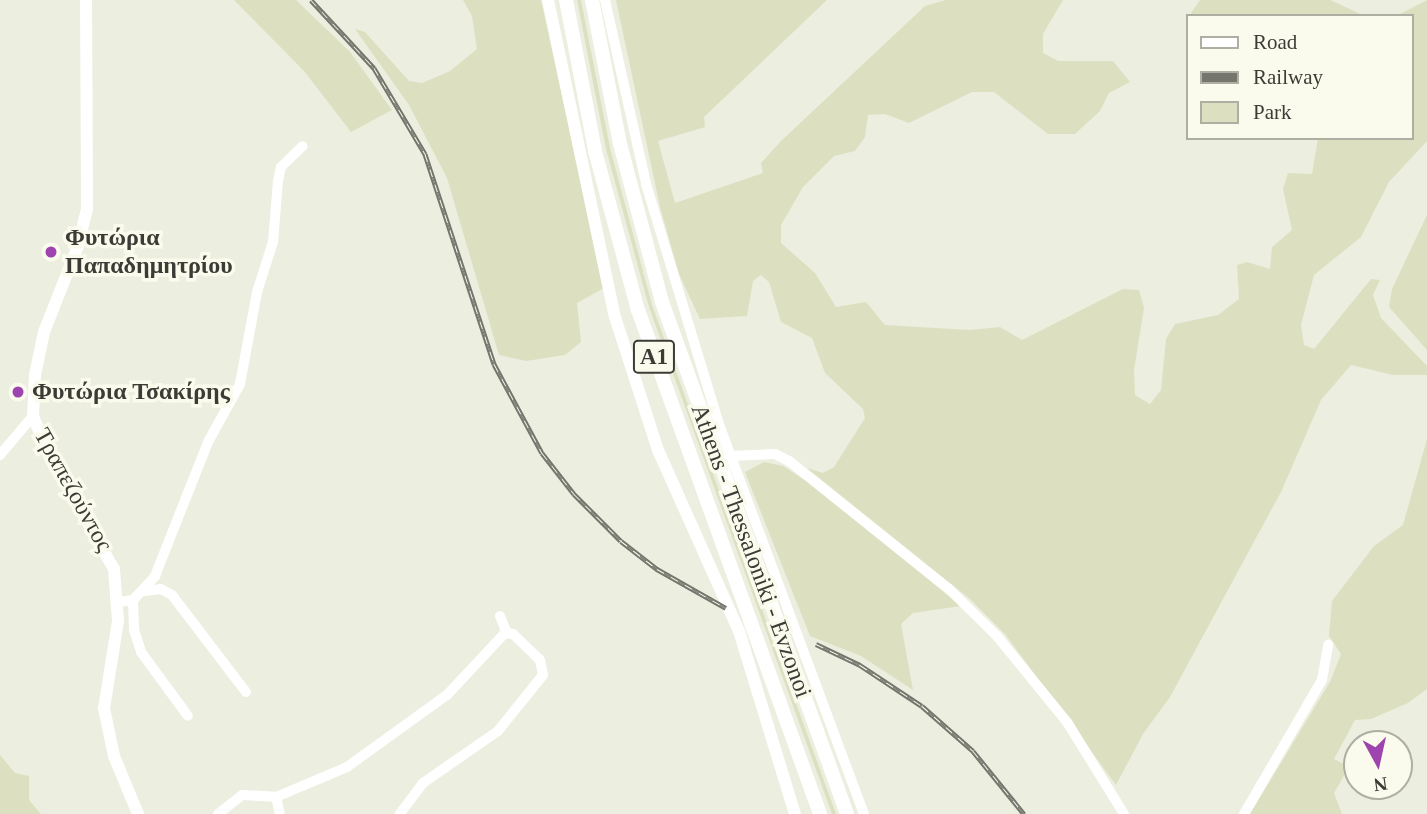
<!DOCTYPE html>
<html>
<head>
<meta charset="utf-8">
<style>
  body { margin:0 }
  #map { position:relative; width:1427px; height:814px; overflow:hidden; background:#eceedf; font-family:Georgia,serif }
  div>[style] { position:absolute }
  .green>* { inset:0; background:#dde0c0 }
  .minor>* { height:10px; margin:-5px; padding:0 5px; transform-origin:5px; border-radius:5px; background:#fff }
  .major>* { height:12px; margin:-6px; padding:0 6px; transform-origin:6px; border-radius:6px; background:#fff }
  .highway>* { height:14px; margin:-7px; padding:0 7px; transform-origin:7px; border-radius:7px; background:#fff }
  .rail>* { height:5px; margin-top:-2.5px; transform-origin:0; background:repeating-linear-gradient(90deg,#fafbec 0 8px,#74756c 0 16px); box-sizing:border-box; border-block:2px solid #74756c }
  .dots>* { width:19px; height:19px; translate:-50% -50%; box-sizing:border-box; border:4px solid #fafbec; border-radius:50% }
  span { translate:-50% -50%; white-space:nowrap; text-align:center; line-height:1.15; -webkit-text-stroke:7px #fafbec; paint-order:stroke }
  .shield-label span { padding:2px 5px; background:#fafbec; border:2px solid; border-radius:5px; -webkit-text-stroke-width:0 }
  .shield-label { font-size:23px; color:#3c3c36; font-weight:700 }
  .poi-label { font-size:24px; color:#3c3c36; font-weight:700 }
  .left { translate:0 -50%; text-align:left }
  .street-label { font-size:24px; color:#3c3c36 }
  .legend { position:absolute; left:1186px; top:14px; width:228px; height:126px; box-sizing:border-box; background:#fafbec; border:2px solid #aeafa3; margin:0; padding:9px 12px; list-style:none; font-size:21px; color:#3c3c36 }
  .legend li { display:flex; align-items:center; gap:14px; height:35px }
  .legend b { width:35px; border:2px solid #aeafa3 }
  .north { position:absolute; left:1343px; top:730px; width:70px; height:70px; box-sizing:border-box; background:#fafbec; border:2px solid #aeafa3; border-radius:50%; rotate:172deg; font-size:19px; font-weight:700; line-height:28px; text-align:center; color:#3c3c36 }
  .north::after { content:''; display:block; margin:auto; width:24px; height:32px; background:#9e44ae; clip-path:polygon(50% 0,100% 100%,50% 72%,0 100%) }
</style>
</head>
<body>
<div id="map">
  <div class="green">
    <i style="clip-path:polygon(234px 0,296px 0,350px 52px,392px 110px,351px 132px,304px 71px)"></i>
    <i style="clip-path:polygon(463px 0,541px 0,604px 288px,577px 303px,581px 342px,565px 355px,526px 361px,499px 355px,447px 178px,409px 105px,355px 29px,365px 32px,409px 81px,422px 83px,450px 71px,477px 49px,472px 16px)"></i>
    <i style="clip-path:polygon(577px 0,581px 0,610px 148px,652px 305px,836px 814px,832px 814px,649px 307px,606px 149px)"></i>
    <i style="clip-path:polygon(616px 0,827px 0,704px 117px,705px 127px,658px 141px,675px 203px,763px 173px,761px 163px,781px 141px,925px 6px,946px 0,1063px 0,1043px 34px,1043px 53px,1058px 61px,1113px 61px,1130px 82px,1109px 93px,1100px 111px,1075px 134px,1048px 134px,994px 92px,972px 92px,909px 123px,885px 114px,868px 115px,865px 137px,855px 151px,834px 156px,803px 187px,781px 225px,781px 243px,815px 273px,836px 307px,866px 302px,885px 325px,970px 330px,1000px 327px,1022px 340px,1123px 289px,1139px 290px,1144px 308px,1134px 370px,1135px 395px,1150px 404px,1161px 390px,1166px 339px,1175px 324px,1218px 315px,1239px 299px,1237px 265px,1247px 262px,1270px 269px,1272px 247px,1292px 230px,1283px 189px,1288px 173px,1312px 174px,1318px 138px,1411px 138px,1411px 16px,1396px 16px,1427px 0,1427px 141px,1389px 182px,1361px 237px,1314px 275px,1301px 325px,1304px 345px,1314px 349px,1371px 279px,1380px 280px,1373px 295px,1381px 318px,1427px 366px,1427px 375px,1393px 375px,1351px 365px,1321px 400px,1281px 492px,1170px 697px,1143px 734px,1116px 785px,1005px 634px,970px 599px,807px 468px,823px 473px,834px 467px,865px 418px,863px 409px,825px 373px,812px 338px,781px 322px,769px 282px,761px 275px,753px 281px,747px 316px,700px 319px,679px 274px,660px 207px)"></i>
    <i style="clip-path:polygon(1200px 0,1330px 0,1365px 16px,1193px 16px,1191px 13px)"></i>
    <i style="clip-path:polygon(1427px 215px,1427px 350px,1389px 307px,1392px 289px)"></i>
    <i style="clip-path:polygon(1427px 439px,1427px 689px,1408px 703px,1371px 719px,1355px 720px,1334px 759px,1349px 767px,1334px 793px,1342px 814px,1250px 814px,1330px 682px,1341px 654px,1329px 636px,1332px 601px,1374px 546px,1403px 525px)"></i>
    <i style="clip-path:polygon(764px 462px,783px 466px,809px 483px,961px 606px,913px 613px,901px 624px,913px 690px,861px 656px,810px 636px,745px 472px)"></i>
    <i style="clip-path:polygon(0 755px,15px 773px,29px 776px,29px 800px,41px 814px,0 814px)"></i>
  </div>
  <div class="minor">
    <i style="left:605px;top:0;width:189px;rotate:77.4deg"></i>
    <i style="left:646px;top:184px;width:254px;rotate:73.1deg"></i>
    <i style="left:720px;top:427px;width:413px;rotate:69.6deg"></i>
    <i style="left:0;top:455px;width:51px;rotate:-49.8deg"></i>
    <i style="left:730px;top:456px;width:45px;rotate:-2.5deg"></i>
    <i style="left:775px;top:454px;width:16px;rotate:27deg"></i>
    <i style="left:789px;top:461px;width:205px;rotate:38.7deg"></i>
    <i style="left:949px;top:589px;width:67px;rotate:44.4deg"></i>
    <i style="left:997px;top:636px;width:111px;rotate:50.9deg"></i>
    <i style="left:1067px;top:722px;width:108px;rotate:58.2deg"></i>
    <i style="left:145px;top:591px;width:16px;rotate:-7deg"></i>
    <i style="left:161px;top:589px;width:13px;rotate:29deg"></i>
    <i style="left:172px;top:595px;width:122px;rotate:52.7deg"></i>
    <i style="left:133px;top:600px;width:30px;rotate:88deg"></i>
    <i style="left:134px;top:630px;width:23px;rotate:72deg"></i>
    <i style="left:141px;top:652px;width:79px;rotate:53.7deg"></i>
    <i style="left:119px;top:602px;width:14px;rotate:-8deg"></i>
    <i style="left:133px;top:600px;width:33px;rotate:-47deg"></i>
    <i style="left:155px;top:576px;width:144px;rotate:-68.4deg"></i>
    <i style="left:208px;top:442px;width:66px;rotate:-61.1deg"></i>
    <i style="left:240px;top:384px;width:94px;rotate:-79.5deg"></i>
    <i style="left:257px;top:292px;width:52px;rotate:-72.3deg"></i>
    <i style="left:273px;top:242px;width:61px;rotate:-85.3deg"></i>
    <i style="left:278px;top:181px;width:14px;rotate:-78deg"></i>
    <i style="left:281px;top:167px;width:30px;rotate:-44deg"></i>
    <i style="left:500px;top:616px;width:18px;rotate:68deg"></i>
    <i style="left:276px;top:797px;width:17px;rotate:77deg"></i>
    <i style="left:218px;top:814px;width:31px;rotate:-38deg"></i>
    <i style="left:242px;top:795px;width:34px;rotate:3deg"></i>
    <i style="left:276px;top:797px;width:77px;rotate:-22.9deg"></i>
    <i style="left:347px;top:767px;width:123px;rotate:-35.8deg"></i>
    <i style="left:447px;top:695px;width:85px;rotate:-46.9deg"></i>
    <i style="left:505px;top:633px;width:8px;rotate:7deg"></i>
    <i style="left:513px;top:634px;width:37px;rotate:44deg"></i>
    <i style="left:540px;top:660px;width:15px;rotate:79deg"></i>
    <i style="left:543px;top:675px;width:72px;rotate:128.8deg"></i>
    <i style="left:498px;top:731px;width:91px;rotate:145.3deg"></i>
    <i style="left:423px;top:783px;width:39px;rotate:127deg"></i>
    <i style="left:1244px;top:814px;width:155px;rotate:-59.8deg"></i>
    <i style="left:1322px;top:680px;width:36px;rotate:-80deg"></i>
  </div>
  <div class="major">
    <i style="left:86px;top:0;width:209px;rotate:89.7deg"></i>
    <i style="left:87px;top:209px;width:38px;rotate:104deg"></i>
    <i style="left:78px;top:246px;width:92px;rotate:111.6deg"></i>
    <i style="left:44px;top:332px;width:44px;rotate:101.8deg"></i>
    <i style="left:35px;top:375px;width:41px;rotate:92.8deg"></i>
    <i style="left:33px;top:416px;width:40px;rotate:68deg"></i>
    <i style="left:48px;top:453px;width:133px;rotate:60.4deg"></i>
    <i style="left:114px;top:569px;width:52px;rotate:85.6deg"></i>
    <i style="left:118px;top:621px;width:88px;rotate:99.1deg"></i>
    <i style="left:104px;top:708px;width:49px;rotate:78.2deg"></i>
    <i style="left:114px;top:756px;width:63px;rotate:67.5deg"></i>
    <i style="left:548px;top:0;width:324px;rotate:78.1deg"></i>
    <i style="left:615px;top:317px;width:140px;rotate:72.1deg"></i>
    <i style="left:658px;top:450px;width:198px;rotate:65.9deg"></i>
    <i style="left:739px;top:631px;width:191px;rotate:73deg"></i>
  </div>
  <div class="highway">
    <i style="left:566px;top:0;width:154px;rotate:79.1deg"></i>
    <i style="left:595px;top:151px;width:165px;rotate:74.9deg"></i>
    <i style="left:638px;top:310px;width:536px;rotate:70.14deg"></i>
    <i style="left:592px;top:0;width:147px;rotate:79deg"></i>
    <i style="left:620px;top:144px;width:163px;rotate:75.1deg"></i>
    <i style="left:662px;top:302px;width:544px;rotate:70.13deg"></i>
  </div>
  <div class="rail">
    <i style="left:311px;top:0;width:93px;rotate:47.2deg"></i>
    <i style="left:374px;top:68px;width:100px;rotate:59.3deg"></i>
    <i style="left:425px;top:154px;width:221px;rotate:71.8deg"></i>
    <i style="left:494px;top:364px;width:101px;rotate:61.7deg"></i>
    <i style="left:542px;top:453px;width:52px;rotate:52deg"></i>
    <i style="left:574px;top:494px;width:66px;rotate:45deg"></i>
    <i style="left:621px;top:541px;width:46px;rotate:37.9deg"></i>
    <i style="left:657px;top:569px;width:79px;rotate:29.5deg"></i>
    <i style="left:816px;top:644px;width:49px;rotate:25.5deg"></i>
    <i style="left:860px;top:665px;width:74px;rotate:33.5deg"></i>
    <i style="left:922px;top:706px;width:68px;rotate:41.4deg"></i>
    <i style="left:973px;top:751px;width:81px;rotate:51deg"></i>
  </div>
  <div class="dots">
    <i style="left:51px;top:252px;background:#9e44ae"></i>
    <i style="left:18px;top:392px;background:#9e44ae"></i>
  </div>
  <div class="shield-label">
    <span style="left:654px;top:357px">Α1</span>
  </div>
  <div class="poi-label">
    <span class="left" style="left:65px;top:252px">Φυτώρια<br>Παπαδημητρίου</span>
    <span class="left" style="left:32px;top:392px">Φυτώρια Τσακίρης</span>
  </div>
  <div class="street-label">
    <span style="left:73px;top:490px;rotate:61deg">Τραπεζούντος</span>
    <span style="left:751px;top:551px;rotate:70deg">Athens - Thessaloniki - Evzonoi</span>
  </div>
  <ul class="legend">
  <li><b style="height:9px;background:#fff"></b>Road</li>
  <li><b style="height:9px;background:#74756c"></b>Railway</li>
  <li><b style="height:19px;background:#dde0c0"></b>Park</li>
  </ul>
  <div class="north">N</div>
</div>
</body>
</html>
